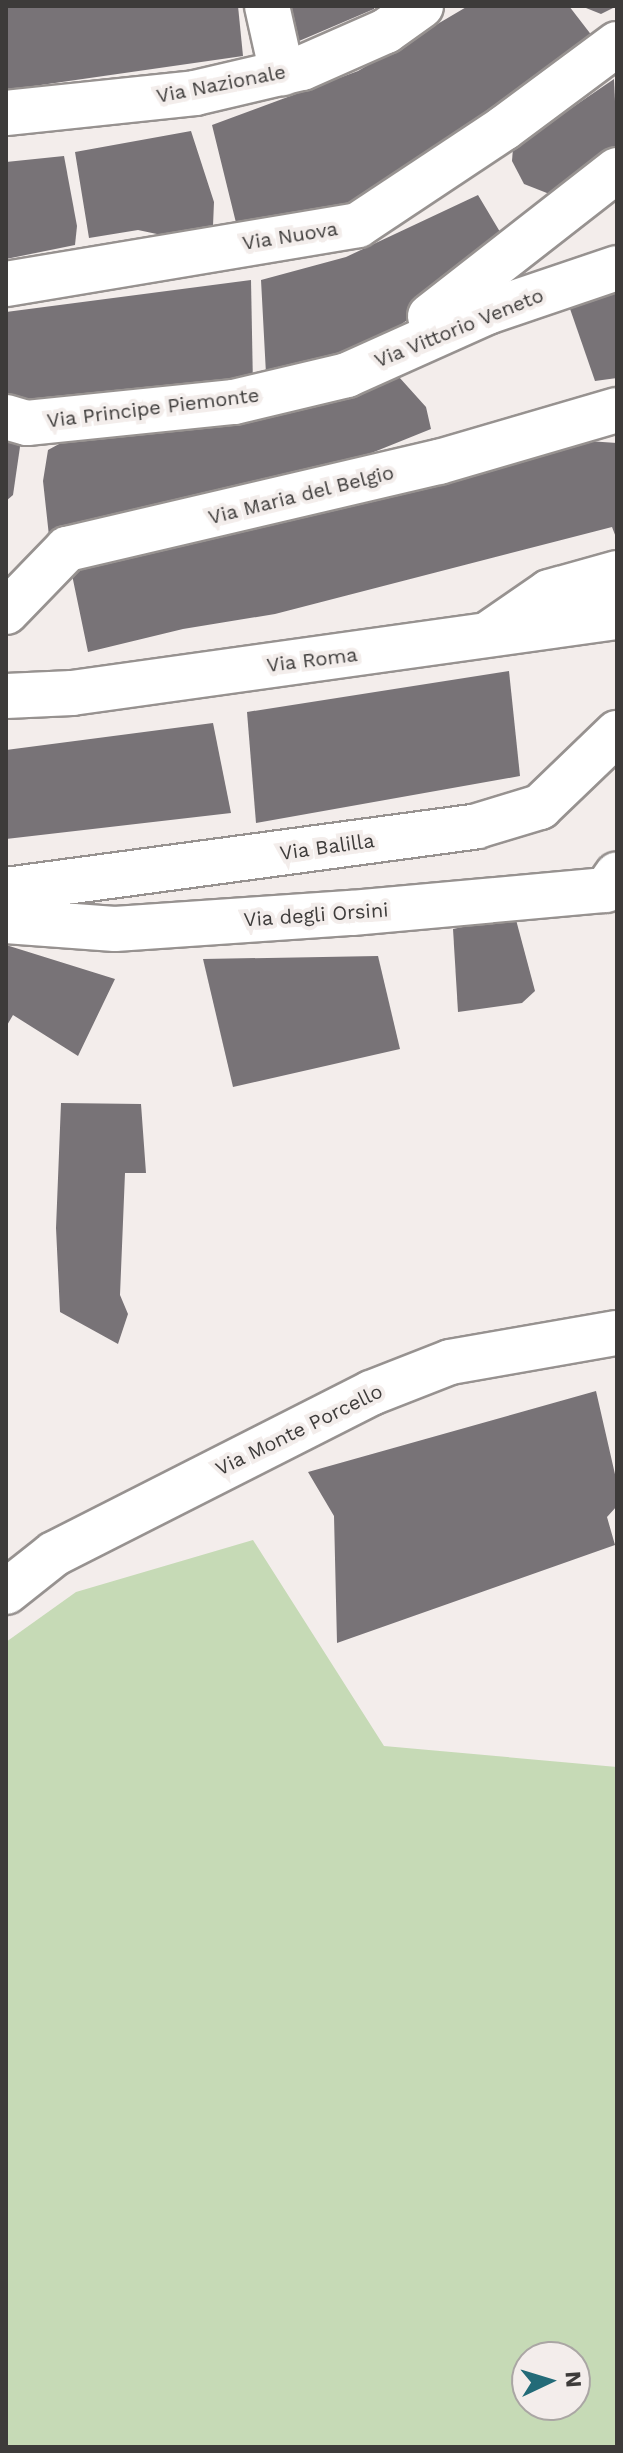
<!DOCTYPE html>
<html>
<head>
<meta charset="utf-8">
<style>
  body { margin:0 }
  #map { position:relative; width:623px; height:2453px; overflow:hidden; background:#f3edeb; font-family:"Work Sans",sans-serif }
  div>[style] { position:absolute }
  .green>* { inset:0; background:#c6dab6 }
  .building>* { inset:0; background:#787377 }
  .roads { filter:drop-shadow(2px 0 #979290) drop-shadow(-2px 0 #979290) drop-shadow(0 2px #979290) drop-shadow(0 -2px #979290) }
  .minor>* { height:44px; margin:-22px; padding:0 22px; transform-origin:22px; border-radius:22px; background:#fff }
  span { translate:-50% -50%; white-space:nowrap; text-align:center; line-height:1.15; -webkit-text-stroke:8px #f3edeb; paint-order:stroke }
  .street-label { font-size:20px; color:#3d3b3a }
  .frame { position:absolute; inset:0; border:8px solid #3d3b3a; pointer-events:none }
  .north { position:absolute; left:511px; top:2341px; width:80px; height:80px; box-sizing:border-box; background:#f3edeb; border:2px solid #aaa6a4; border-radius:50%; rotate:86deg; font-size:22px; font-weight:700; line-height:32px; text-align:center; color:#3d3b3a }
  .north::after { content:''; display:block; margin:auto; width:28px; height:36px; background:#236b78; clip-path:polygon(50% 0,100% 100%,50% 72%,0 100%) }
</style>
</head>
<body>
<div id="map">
  <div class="green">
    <i style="clip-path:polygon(evenodd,253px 1540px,384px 1746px,617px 1767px,617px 2447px,6px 2447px,6px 1642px,76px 1592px,253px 1540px,527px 2357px,575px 2357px,575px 2405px,527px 2405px,527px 2357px)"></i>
  </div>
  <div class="building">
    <i style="clip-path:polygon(6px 6px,238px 6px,243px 56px,6px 90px)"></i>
    <i style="clip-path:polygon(281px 6px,374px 6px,374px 9px,299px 41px)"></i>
    <i style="clip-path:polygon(468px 6px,569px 6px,596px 41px,355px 214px,239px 235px,212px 125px,358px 71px)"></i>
    <i style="clip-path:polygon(581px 6px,617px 6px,601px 14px)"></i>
    <i style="clip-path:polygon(614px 79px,617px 145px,552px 195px,524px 184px,512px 161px,513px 148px)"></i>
    <i style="clip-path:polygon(191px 131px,214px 202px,213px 226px,171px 237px,138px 230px,89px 238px,75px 152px)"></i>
    <i style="clip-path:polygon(64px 156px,77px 226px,75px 245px,6px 259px,6px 162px)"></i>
    <i style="clip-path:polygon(478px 195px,509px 247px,385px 336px,321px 367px,266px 374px,261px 280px,346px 257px)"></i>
    <i style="clip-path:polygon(251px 280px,253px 387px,6px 406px,6px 312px)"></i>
    <i style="clip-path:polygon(617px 283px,617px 378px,595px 381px,568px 303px)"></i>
    <i style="clip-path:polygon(399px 377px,426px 407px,431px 429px,364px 456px,325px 465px,322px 474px,49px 536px,43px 481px,48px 450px,70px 438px)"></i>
    <i style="clip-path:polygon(6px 429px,22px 433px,13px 495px,6px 501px)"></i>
    <i style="clip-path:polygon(588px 441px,617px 443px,617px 540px,612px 527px,275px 614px,183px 629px,88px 652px,71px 570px)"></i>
    <i style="clip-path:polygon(509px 671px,520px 776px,256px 823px,247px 712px)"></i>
    <i style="clip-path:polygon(213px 723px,231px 813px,6px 839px,6px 750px)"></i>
    <i style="clip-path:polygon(515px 916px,535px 991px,522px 1003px,458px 1012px,453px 929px)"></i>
    <i style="clip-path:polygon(6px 945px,115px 979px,78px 1056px,13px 1015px,6px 1027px)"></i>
    <i style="clip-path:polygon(378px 956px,400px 1049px,233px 1087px,203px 959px)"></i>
    <i style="clip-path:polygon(61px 1103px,141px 1104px,146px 1173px,125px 1173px,120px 1295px,128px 1314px,118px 1344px,60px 1312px,56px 1228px)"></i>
    <i style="clip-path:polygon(596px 1391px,617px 1483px,617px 1506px,607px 1517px,615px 1545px,337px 1643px,334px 1516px,308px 1472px)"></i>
  </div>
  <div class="roads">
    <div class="minor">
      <i style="left:267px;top:6px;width:69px;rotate:77.4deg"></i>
      <i style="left:6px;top:113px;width:190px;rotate:-6deg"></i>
      <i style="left:195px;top:93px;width:110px;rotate:-13.2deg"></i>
      <i style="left:302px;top:68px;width:92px;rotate:-23.8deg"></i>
      <i style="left:386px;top:31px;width:43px;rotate:-35.5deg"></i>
      <i style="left:6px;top:284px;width:357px;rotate:-9.5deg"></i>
      <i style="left:358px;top:225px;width:175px;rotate:-33.6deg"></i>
      <i style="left:504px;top:128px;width:141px;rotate:-36.6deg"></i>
      <i style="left:430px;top:316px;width:237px;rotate:-38deg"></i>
      <i style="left:6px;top:417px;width:22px;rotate:16deg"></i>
      <i style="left:27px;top:423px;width:208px;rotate:-5.8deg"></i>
      <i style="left:234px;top:402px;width:116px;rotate:-13.4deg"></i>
      <i style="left:347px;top:375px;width:154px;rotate:-24.2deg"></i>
      <i style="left:487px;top:312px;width:137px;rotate:-18.7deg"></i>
      <i style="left:6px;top:612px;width:88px;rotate:-45.9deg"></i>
      <i style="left:67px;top:549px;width:382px;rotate:-13.2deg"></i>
      <i style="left:439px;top:462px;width:185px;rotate:-16.3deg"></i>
      <i style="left:491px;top:632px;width:70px;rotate:-34.6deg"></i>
      <i style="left:549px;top:592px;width:71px;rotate:-15.6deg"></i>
      <i style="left:6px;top:696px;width:66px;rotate:-2.6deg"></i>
      <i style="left:72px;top:693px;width:550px;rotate:-7.94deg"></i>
      <i style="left:6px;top:890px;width:475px;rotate:-7.7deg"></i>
      <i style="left:477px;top:826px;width:66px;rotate:-16.8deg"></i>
      <i style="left:540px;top:807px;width:107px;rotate:-43.9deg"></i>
      <i style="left:6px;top:921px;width:109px;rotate:4.2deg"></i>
      <i style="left:115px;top:929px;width:238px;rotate:-3.9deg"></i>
      <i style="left:352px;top:913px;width:255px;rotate:-5.2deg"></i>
      <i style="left:606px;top:890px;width:19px;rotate:-55deg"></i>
      <i style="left:6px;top:1592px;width:61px;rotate:-38.4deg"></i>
      <i style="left:54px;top:1554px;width:356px;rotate:-26.9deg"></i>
      <i style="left:371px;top:1393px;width:85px;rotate:-21.4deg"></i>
      <i style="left:450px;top:1362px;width:169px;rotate:-9.9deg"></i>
    </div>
  </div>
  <div class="street-label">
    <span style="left:221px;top:84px;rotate:-11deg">Via Nazionale</span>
    <span style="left:290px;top:236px;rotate:-9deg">Via Nuova</span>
    <span style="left:459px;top:328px;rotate:-22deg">Via Vittorio Veneto</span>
    <span style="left:153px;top:408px;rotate:-7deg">Via Principe Piemonte</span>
    <span style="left:301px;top:495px;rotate:-14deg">Via Maria del Belgio</span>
    <span style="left:312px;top:660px;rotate:-7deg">Via Roma</span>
    <span style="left:327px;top:847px;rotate:-8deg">Via Balilla</span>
    <span style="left:316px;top:915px;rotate:-4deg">Via degli Orsini</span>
    <span style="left:299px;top:1430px;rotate:-26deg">Via Monte Porcello</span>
  </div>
  <div class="frame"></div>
  <div class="north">N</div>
</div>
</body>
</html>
